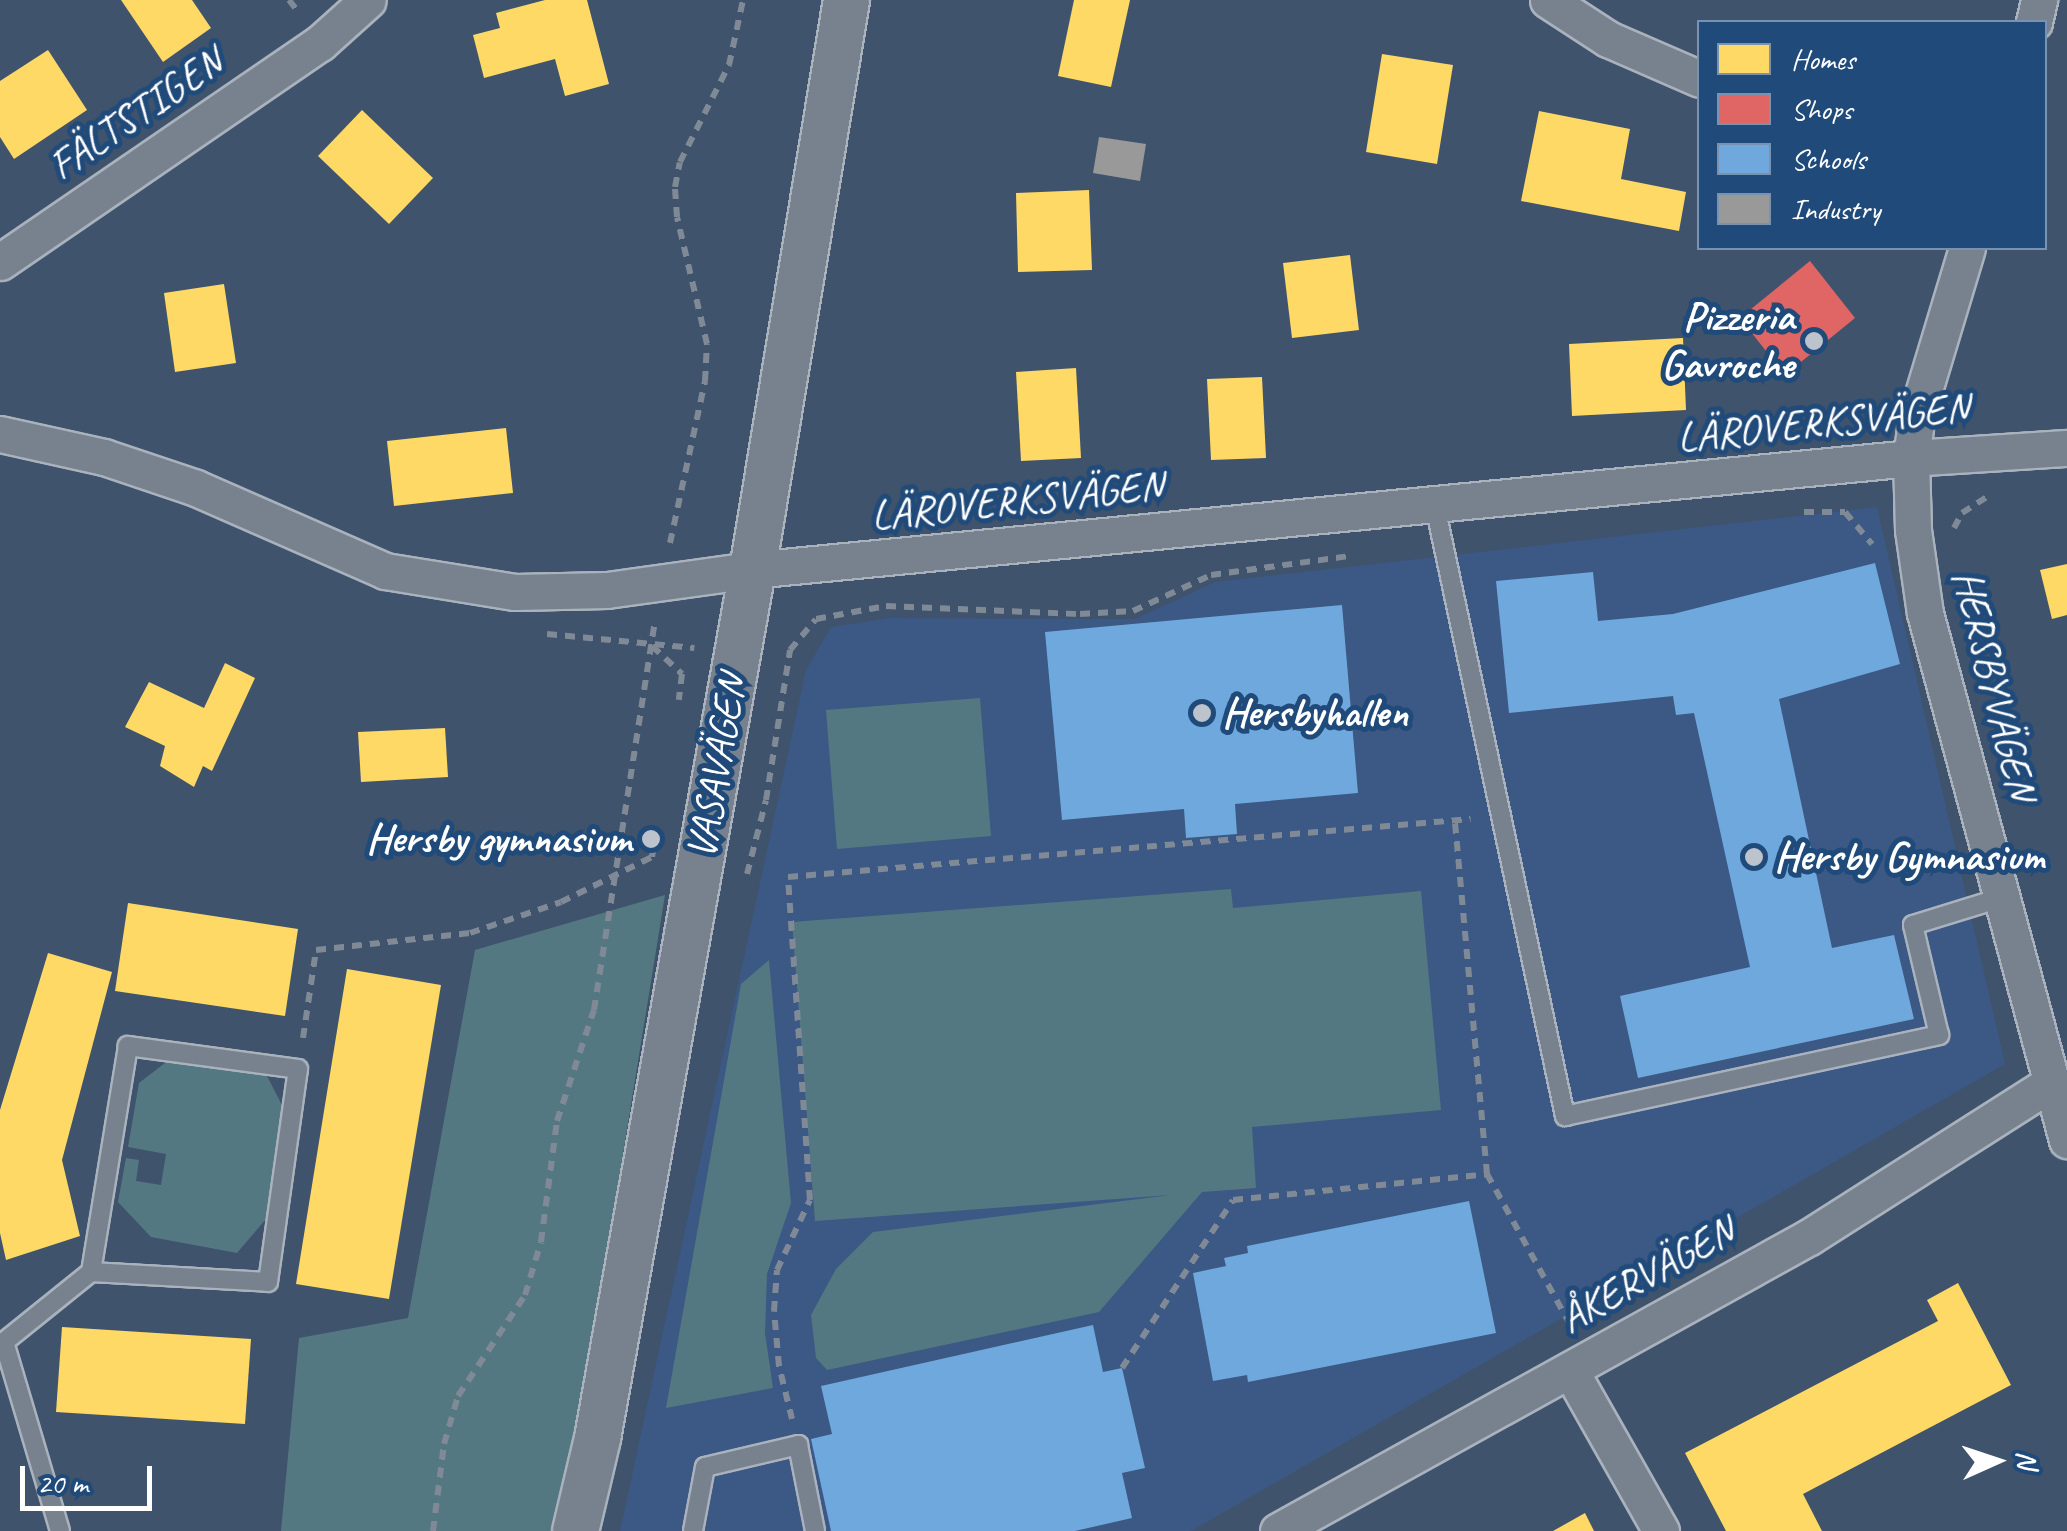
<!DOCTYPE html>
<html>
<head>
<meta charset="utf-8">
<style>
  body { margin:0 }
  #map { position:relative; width:2067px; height:1531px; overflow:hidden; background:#3f536c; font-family:Caveat,sans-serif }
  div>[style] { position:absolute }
  .built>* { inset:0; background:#3c5884 }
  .green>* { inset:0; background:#547882 }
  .homes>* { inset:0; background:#ffd966 }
  .shops>* { inset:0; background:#e06666 }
  .schools>* { inset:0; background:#6fa8dc }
  .industry>* { inset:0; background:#999 }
  .path>* { height:6px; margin-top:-3px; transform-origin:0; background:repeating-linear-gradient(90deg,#808996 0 10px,transparent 0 18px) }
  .roads { filter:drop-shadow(2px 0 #a9b2bd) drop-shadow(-2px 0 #a9b2bd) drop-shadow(0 2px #a9b2bd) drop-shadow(0 -2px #a9b2bd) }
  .service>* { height:18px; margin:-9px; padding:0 9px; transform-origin:9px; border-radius:9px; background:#77828e }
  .minor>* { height:35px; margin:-17.5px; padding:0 17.5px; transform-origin:17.5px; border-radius:17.5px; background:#77828e }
  .tertiary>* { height:45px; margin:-22.5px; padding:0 22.5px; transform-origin:22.5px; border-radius:22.5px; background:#77828e }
  .dots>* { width:28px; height:28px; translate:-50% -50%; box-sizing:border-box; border:5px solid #1f4a7a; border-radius:50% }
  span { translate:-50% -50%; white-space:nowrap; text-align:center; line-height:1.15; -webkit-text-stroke:10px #1f4a7a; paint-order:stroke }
  .street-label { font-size:42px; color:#fff }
  .poi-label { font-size:42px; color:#fff; font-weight:700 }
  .right { translate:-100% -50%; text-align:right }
  .left { translate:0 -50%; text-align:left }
  .legend { position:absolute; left:1697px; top:20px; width:350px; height:230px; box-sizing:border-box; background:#1f4a7a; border:2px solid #7992af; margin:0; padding:12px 18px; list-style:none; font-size:30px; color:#fff }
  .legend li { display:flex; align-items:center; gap:20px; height:50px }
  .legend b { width:50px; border:2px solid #7992af }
  .north { position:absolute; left:1947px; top:1411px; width:100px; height:100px; -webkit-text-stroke:8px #1f4a7a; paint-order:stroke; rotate:87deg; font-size:28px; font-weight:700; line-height:40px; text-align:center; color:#fff }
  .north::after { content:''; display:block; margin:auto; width:35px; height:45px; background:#fff; clip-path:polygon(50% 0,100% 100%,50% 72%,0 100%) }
  .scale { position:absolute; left:20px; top:1466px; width:132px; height:45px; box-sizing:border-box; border:5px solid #fff; border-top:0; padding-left:12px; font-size:30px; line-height:35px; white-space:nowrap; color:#fff; -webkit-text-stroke:8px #1f4a7a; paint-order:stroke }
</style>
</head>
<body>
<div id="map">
  <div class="built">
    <i style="clip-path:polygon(1877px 507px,2005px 1064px,1191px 1531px,620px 1531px,806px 670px,831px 627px,889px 618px,1135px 619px,1215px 582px)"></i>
  </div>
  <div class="green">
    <i style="clip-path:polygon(980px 698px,991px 836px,837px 849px,826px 710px)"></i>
    <i style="clip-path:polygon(1231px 889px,1233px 908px,1421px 891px,1441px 1110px,1252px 1127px,1256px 1188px,1202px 1192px,1099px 1312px,827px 1370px,816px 1358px,811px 1315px,836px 1269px,873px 1232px,1171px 1195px,815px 1221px,792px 922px)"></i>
    <i style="clip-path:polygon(665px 895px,568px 1494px,554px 1531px,281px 1531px,299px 1338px,408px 1318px,475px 950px)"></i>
    <i style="clip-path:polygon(769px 960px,791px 1203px,767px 1274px,765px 1333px,773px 1388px,666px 1408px,741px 984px)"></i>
    <i style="clip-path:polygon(174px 1056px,266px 1074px,285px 1111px,266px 1219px,237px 1253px,151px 1237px,118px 1202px,126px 1158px,139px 1160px,136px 1181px,161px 1185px,166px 1154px,128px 1147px,139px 1083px)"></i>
  </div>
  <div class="homes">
    <i style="clip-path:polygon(121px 0,192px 0,211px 28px,163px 62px)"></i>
    <i style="clip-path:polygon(545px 0,587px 0,609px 84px,565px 96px,555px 59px,484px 78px,473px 35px,500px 28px,496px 13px)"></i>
    <i style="clip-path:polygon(1074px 0,1130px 0,1111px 87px,1058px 76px)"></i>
    <i style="clip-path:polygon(48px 50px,87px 110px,14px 159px,0 137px,0 81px)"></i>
    <i style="clip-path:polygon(1382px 54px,1453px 65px,1437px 164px,1366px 152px)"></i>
    <i style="clip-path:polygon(362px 110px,433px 178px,389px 224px,318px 156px)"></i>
    <i style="clip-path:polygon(1539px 111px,1630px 129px,1621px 179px,1686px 192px,1679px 231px,1521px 201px)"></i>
    <i style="clip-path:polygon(1089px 190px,1092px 270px,1018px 272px,1016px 193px)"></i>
    <i style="clip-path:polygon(1350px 255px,1359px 330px,1292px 338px,1283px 263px)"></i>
    <i style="clip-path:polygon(224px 284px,236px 363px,175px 372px,164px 293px)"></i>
    <i style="clip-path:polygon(1683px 338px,1686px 410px,1572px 416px,1569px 344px)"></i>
    <i style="clip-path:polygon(1076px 368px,1081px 458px,1021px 461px,1016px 372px)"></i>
    <i style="clip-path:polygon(1262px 377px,1266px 458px,1211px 460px,1207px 379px)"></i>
    <i style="clip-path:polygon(506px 428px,513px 493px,394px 506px,387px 441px)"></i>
    <i style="clip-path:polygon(2067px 564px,2067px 615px,2052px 619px,2040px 570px)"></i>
    <i style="clip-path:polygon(225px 663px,255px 678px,212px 771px,203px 766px,194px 787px,160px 766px,165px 746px,125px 727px,149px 682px,204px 708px)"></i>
    <i style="clip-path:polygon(445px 728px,448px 777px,361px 782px,358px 732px)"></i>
    <i style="clip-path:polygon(128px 903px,298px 929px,285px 1016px,115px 991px)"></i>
    <i style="clip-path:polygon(48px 953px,112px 972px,62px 1160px,80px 1236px,6px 1260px,0 1233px,0 1110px)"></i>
    <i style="clip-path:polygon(347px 969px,441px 985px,389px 1299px,296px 1284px)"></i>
    <i style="clip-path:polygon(1958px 1283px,2011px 1385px,1803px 1494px,1822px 1531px,1726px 1531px,1685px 1453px,1938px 1321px,1927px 1300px)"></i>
    <i style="clip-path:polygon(62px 1327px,251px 1339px,245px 1424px,56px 1412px)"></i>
    <i style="clip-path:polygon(1585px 1513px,1594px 1531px,1553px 1531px)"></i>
  </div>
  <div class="shops">
    <i style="clip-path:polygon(1810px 261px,1855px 318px,1785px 375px,1740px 318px)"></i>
  </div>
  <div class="schools">
    <i style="clip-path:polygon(1875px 563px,1900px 664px,1779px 699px,1832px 948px,1894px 935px,1914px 1019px,1638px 1078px,1620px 996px,1750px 967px,1694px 713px,1676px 715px,1673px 696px,1509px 713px,1496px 581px,1593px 572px,1598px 621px,1673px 614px)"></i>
    <i style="clip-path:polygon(1342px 605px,1358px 793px,1235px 804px,1237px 834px,1186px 838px,1184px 809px,1062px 820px,1045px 632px)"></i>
    <i style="clip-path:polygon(1469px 1201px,1496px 1333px,1248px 1382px,1247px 1375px,1213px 1381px,1193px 1273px,1226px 1266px,1224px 1258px,1248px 1253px,1247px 1246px)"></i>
    <i style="clip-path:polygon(1093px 1325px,1103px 1372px,1122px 1368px,1145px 1468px,1122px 1473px,1132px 1518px,1075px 1531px,831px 1531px,811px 1439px,832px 1434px,821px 1386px)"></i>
  </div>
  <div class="industry">
    <i style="clip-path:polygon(1099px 137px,1146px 144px,1140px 181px,1093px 173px)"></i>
  </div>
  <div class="path">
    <i style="left:289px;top:0;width:16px;rotate:52deg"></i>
    <i style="left:1804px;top:512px;width:41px"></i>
    <i style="left:1845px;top:512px;width:42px;rotate:49.8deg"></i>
    <i style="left:1954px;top:528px;width:17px;rotate:-62deg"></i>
    <i style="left:1962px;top:513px;width:35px;rotate:-33deg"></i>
    <i style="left:670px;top:543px;width:166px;rotate:-77.8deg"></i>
    <i style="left:705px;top:381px;width:37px;rotate:-87deg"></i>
    <i style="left:707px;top:344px;width:130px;rotate:-103.3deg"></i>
    <i style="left:677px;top:217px;width:30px;rotate:-94deg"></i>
    <i style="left:675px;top:187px;width:25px;rotate:-79deg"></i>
    <i style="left:680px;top:162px;width:109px;rotate:-63.2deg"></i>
    <i style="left:729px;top:65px;width:66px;rotate:-77.8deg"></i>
    <i style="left:547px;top:634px;width:148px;rotate:5.4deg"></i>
    <i style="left:652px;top:646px;width:41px;rotate:43deg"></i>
    <i style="left:682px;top:674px;width:26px;rotate:97deg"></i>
    <i style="left:747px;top:874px;width:76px;rotate:-75.6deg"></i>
    <i style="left:766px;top:800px;width:152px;rotate:-80.9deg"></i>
    <i style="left:790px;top:650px;width:40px;rotate:-50deg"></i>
    <i style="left:816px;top:619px;width:71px;rotate:-10.5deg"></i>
    <i style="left:886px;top:606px;width:194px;rotate:2.4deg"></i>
    <i style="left:1080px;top:614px;width:53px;rotate:-3.2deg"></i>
    <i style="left:1133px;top:611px;width:86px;rotate:-24.8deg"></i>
    <i style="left:1211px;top:575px;width:139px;rotate:-7.8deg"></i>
    <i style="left:303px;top:1038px;width:89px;rotate:-81.6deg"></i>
    <i style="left:316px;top:950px;width:155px;rotate:-6.3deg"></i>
    <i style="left:470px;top:933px;width:96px;rotate:-18.8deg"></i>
    <i style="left:561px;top:902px;width:102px;rotate:-26.3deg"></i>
    <i style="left:652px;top:857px;width:6px;rotate:-81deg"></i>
    <i style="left:1487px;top:1174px;width:174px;rotate:61.1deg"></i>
    <i style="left:1122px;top:1368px;width:201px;rotate:-56.5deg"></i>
    <i style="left:1233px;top:1200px;width:255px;rotate:-5.8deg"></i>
    <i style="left:1487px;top:1174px;width:355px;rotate:-95.2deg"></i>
    <i style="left:792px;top:1419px;width:55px;rotate:-103.8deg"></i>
    <i style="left:779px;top:1366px;width:55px;rotate:-95.2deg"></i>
    <i style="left:774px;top:1311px;width:41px;rotate:-85.8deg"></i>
    <i style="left:777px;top:1270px;width:77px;rotate:-64.8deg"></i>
    <i style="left:810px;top:1200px;width:324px;rotate:-93.9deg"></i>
    <i style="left:788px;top:877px;width:685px;rotate:-4.85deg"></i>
    <i style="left:433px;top:1531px;width:88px;rotate:-82.8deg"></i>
    <i style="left:444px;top:1444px;width:50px;rotate:-73.7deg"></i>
    <i style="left:458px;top:1396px;width:121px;rotate:-56.4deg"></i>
    <i style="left:525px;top:1295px;width:55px;rotate:-73.2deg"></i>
    <i style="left:541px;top:1242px;width:122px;rotate:-82.5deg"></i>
    <i style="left:557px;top:1121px;width:117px;rotate:-71.6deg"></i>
    <i style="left:594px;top:1010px;width:395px;rotate:-81.1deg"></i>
  </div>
  <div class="roads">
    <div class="service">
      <i style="left:1435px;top:506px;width:624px;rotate:77.97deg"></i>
      <i style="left:1565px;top:1116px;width:383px;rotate:-12.2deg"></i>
      <i style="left:1939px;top:1035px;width:113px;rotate:-103.3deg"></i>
      <i style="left:1913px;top:925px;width:92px;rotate:-17.1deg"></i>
      <i style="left:60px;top:1531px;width:197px;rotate:-106.5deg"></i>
      <i style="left:4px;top:1342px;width:112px;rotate:-38.8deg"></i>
      <i style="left:91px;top:1272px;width:177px;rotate:3.2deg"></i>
      <i style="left:268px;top:1282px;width:215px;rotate:-82deg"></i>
      <i style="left:298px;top:1069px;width:172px;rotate:-172.3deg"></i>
      <i style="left:128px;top:1046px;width:229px;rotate:99.3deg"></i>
      <i style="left:693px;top:1531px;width:65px;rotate:-79.4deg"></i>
      <i style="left:705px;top:1467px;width:96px;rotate:-13.3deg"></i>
      <i style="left:798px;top:1445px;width:88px;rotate:78.8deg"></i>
    </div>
    <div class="minor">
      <i style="left:1548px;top:0;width:72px;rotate:33deg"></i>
      <i style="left:1608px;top:39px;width:100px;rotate:23.5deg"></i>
      <i style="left:2034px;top:22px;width:23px;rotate:-77deg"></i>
      <i style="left:1967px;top:248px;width:173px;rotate:106.8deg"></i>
      <i style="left:1917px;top:414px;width:44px;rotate:97.8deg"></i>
      <i style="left:1911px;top:458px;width:72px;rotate:88.4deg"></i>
      <i style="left:1913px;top:530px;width:84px;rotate:81.8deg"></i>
      <i style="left:1925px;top:613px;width:546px;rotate:74.92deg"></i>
      <i style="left:0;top:262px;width:388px;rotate:-34.4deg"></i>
      <i style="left:320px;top:43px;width:64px;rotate:-41.9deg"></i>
      <i style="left:0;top:434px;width:107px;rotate:12.5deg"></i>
      <i style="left:104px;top:457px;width:97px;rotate:18.6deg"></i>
      <i style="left:196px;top:488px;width:206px;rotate:23.7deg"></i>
      <i style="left:385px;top:571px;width:132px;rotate:9.2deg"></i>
      <i style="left:515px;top:592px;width:92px;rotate:-1.2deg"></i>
      <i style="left:607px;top:590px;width:146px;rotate:-7.9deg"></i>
      <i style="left:752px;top:570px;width:1164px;rotate:-5.52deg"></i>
      <i style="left:1911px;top:458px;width:156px;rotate:-3.7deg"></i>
      <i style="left:1570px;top:1370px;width:185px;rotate:60.5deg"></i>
      <i style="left:1278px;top:1531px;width:607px;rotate:-28.97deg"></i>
      <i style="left:1809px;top:1237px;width:287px;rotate:-32.5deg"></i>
    </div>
    <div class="tertiary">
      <i style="left:575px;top:1531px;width:96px;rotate:-76.7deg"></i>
      <i style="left:597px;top:1438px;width:882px;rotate:-79.88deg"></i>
      <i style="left:752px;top:570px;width:578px;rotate:-80.64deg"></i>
    </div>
  </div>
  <div class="dots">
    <i style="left:1814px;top:341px;background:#bcc3cc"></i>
    <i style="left:1202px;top:713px;background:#bcc3cc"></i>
    <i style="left:651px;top:839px;background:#bcc3cc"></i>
    <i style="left:1754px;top:857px;background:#bcc3cc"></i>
  </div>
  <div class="street-label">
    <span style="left:136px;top:114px;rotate:-34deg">FÄLTSTIGEN</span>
    <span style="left:1823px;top:423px;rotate:-6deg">LÄROVERKSVÄGEN</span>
    <span style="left:1017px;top:501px;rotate:-6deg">LÄROVERKSVÄGEN</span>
    <span style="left:1994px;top:685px;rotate:76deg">HERSBYVÄGEN</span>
    <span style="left:717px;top:767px;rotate:-80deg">VASAVÄGEN</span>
    <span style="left:1647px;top:1275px;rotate:-29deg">ÅKERVÄGEN</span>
  </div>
  <div class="poi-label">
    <span class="right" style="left:1794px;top:341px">Pizzeria<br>Gavroche</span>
    <span class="left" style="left:1222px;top:713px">Hersbyhallen</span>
    <span class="right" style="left:631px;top:839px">Hersby gymnasium</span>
    <span class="left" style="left:1774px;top:857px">Hersby Gymnasium</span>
  </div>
  <ul class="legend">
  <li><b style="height:28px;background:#ffd966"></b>Homes</li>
  <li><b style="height:28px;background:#e06666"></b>Shops</li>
  <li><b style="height:28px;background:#6fa8dc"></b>Schools</li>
  <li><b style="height:28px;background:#999"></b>Industry</li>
  </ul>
  <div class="north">N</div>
  <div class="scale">20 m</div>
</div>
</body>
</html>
